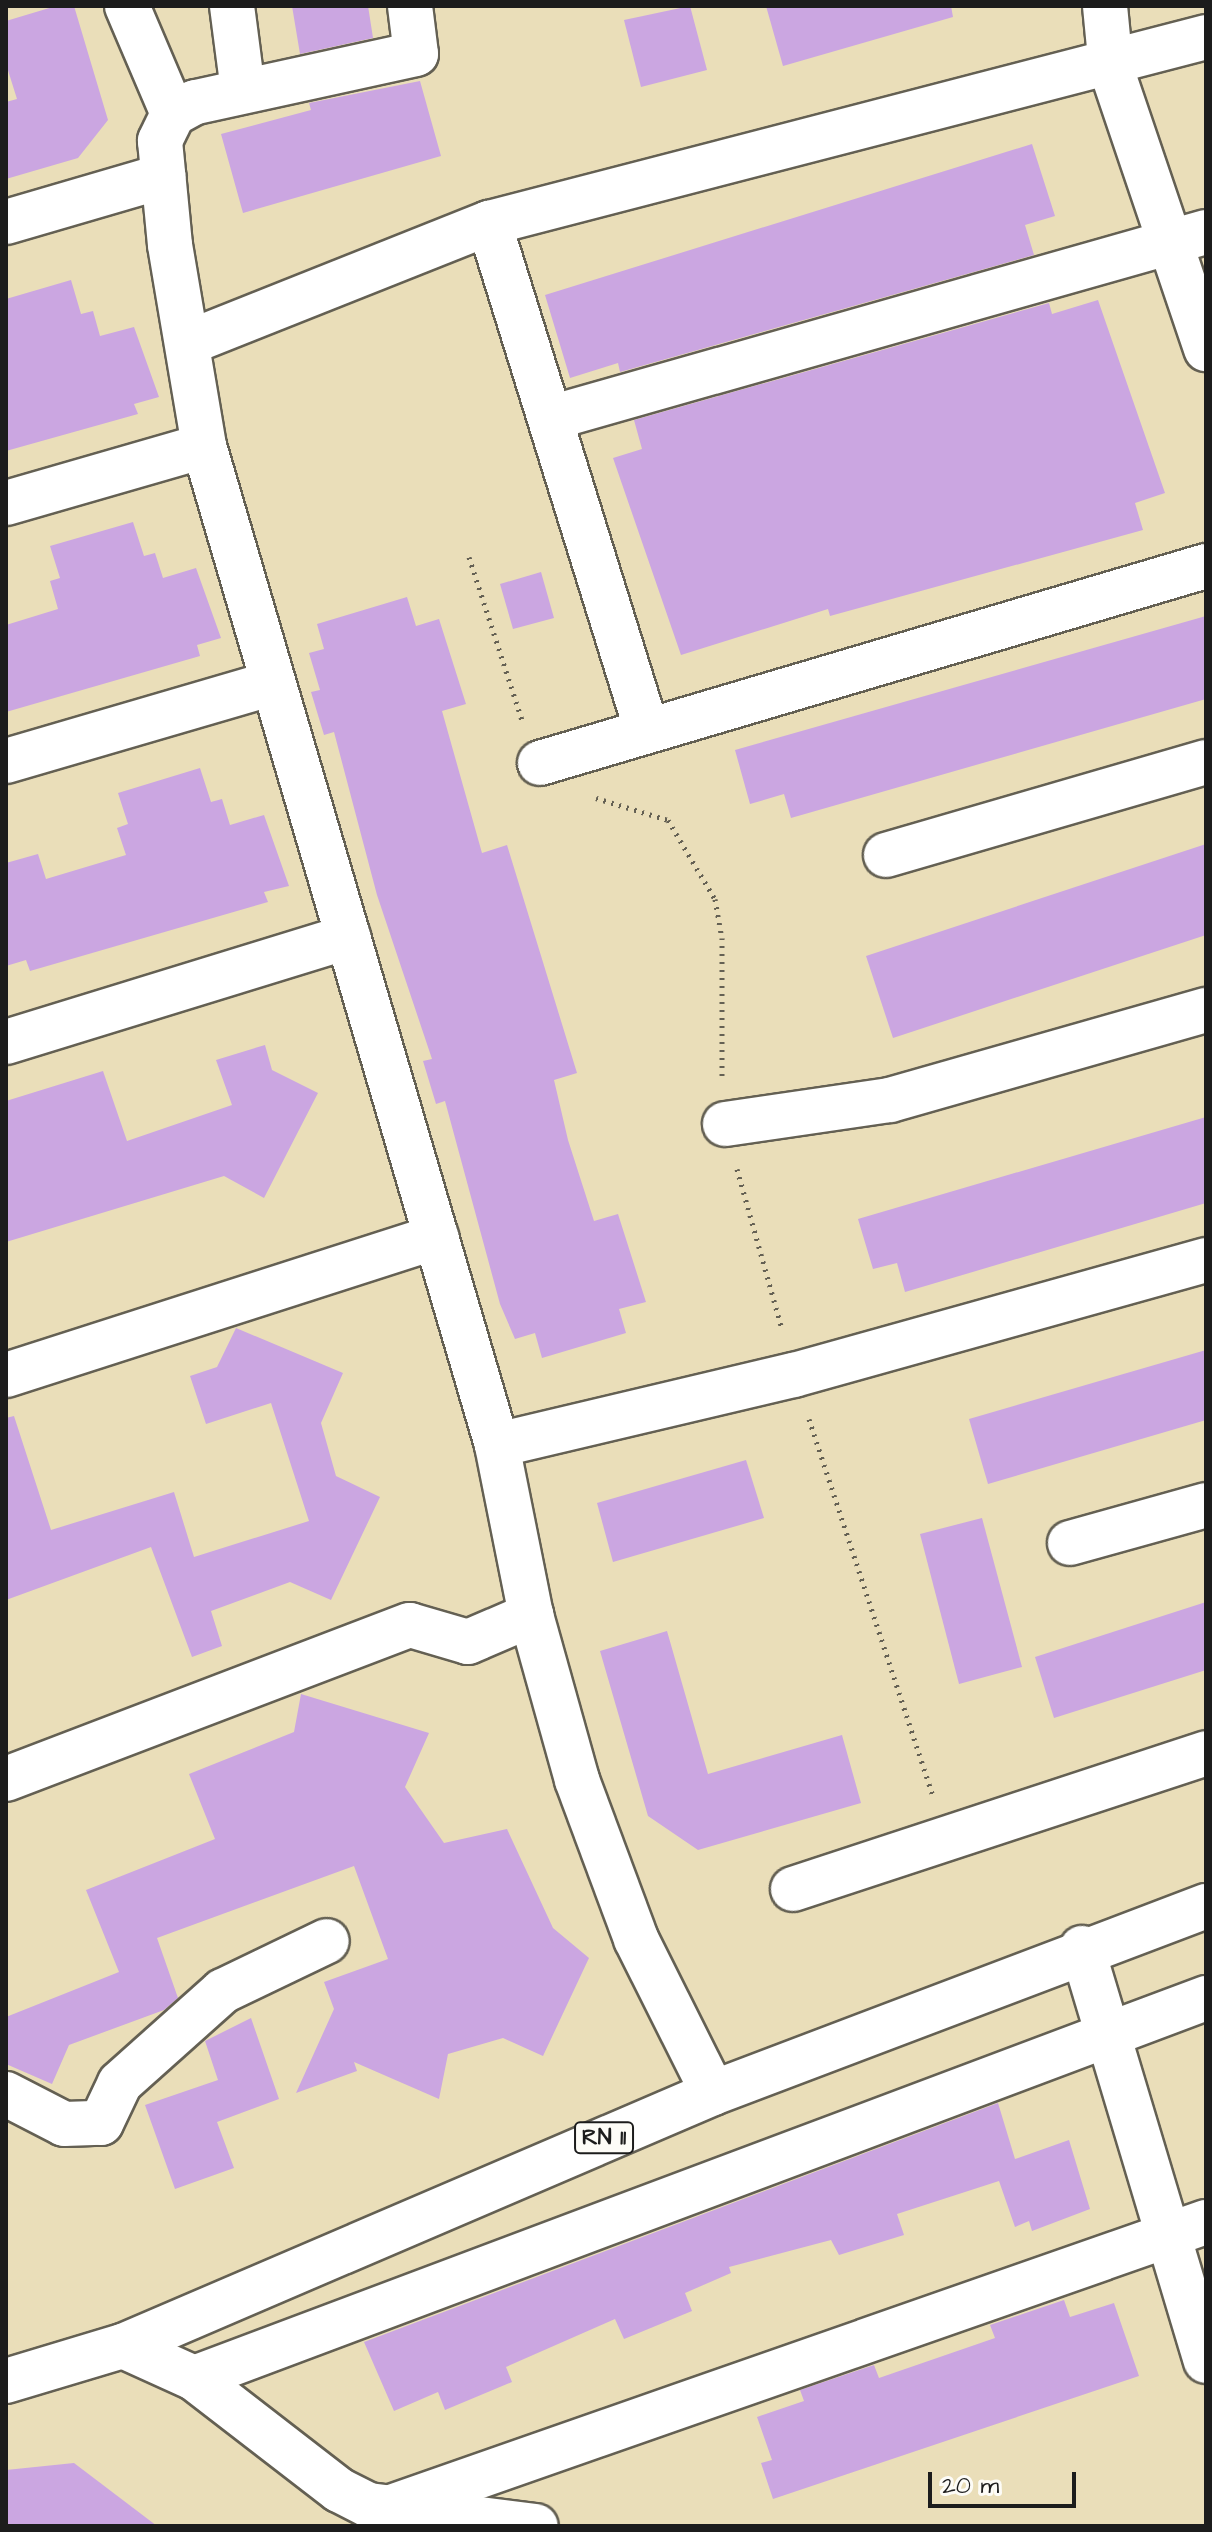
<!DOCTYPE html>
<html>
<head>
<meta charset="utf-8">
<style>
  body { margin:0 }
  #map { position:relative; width:1212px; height:2532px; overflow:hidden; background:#eadeb9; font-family:"Architects Daughter",sans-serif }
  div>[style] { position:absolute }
  .building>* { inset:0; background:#cba6e1 }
  .path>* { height:5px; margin-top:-2.5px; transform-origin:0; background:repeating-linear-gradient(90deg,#646053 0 2px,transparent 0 8px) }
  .roads { filter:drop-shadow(2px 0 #646053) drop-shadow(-2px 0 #646053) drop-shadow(0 2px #646053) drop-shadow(0 -2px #646053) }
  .minor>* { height:44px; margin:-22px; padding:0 22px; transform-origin:22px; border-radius:22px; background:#fff }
  .major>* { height:44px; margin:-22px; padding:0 22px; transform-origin:22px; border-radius:22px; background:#fff }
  span { translate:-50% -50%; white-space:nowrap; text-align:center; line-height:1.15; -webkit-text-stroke:8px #fdfcf7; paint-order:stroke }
  .shield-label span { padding:2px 6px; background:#fdfcf7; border:2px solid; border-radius:6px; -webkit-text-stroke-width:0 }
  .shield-label { font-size:22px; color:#1c1c1c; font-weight:700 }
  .frame { position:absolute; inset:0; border:8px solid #1c1c1c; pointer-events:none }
  .scale { position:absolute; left:928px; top:2472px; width:148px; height:36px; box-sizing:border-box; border:4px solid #1c1c1c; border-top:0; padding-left:10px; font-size:24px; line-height:28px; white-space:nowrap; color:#1c1c1c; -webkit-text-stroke:6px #fdfcf7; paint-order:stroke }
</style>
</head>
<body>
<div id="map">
  <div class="building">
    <i style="clip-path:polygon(56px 6px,74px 6px,108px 120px,78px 158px,6px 179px,6px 102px,17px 99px,6px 64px,6px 21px)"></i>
    <i style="clip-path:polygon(292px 6px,368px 6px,373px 38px,300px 54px)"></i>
    <i style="clip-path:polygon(690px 6px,707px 70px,641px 87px,624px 20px)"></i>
    <i style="clip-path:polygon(766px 6px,951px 6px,953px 17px,783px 66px)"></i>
    <i style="clip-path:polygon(420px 81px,441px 156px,243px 213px,221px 134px,311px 110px,309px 103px)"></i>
    <i style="clip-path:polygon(1032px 144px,1055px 216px,1025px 225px,1034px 255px,620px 372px,618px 363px,570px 378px,545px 295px)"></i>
    <i style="clip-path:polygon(71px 280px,81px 314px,93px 311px,100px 336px,134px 327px,159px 397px,134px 404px,138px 414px,6px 451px,6px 299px)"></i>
    <i style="clip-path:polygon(1098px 300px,1165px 493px,1135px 503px,1143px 530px,830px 616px,828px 609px,681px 655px,613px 458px,642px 449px,634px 420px,1049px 303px,1052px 314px)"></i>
    <i style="clip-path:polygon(133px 522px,144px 556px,155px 553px,163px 578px,196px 568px,221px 638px,197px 645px,200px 656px,6px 712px,6px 625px,58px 609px,50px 581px,60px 578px,50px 546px)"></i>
    <i style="clip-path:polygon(541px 572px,554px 618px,513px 629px,500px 584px)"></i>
    <i style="clip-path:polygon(407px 597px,416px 626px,439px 619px,466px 704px,442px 711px,482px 853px,507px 845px,577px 1073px,554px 1080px,568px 1140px,594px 1221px,618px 1214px,646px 1302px,619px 1309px,626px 1333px,542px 1358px,535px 1333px,515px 1339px,500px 1304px,445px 1101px,436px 1104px,423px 1061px,432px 1059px,377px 895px,334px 732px,324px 735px,311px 692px,320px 690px,309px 653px,324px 649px,317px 624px)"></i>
    <i style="clip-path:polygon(1206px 616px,1206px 699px,791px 818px,784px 794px,750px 804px,735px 750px)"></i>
    <i style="clip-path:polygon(200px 768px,211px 802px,222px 799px,230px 825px,264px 815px,289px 886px,264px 892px,268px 902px,30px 971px,26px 960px,6px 966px,6px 863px,38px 854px,46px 879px,126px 855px,117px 828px,128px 824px,118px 793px)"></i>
    <i style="clip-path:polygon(1206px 844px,1206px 935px,893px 1038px,866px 956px)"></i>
    <i style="clip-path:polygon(265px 1045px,272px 1070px,318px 1093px,264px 1198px,224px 1176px,6px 1242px,6px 1101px,103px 1071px,127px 1141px,232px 1105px,216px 1060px)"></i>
    <i style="clip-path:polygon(1206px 1117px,1206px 1203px,905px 1292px,897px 1263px,873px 1269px,858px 1219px)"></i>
    <i style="clip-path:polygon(236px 1328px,343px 1373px,321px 1423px,336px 1476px,380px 1497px,331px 1600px,290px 1582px,211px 1611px,222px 1646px,192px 1657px,151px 1547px,6px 1600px,6px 1418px,14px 1416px,51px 1530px,174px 1492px,194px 1557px,309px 1521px,271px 1403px,206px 1424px,190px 1376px,217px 1367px)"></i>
    <i style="clip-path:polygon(1206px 1350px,1206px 1420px,988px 1484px,969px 1419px)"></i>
    <i style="clip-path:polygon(746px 1460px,764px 1518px,613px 1562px,597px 1503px)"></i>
    <i style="clip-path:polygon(982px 1518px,1022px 1667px,959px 1684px,920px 1534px)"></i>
    <i style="clip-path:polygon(1206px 1602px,1206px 1670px,1054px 1718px,1035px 1657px)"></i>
    <i style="clip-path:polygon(667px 1631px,708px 1774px,842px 1735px,861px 1803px,698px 1850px,648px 1816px,600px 1651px)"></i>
    <i style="clip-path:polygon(301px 1694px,429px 1733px,405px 1787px,444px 1843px,507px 1829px,553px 1928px,589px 1958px,543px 2056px,503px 2038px,448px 2054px,439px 2099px,354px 2062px,357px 2071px,296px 2093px,334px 2009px,324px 1982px,388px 1959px,354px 1866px,157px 1938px,178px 1998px,164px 2010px,69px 2045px,52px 2084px,6px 2064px,6px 2017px,119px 1972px,86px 1890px,215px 1839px,189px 1774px,294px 1732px)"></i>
    <i style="clip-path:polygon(251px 2018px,279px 2099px,217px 2122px,234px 2168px,175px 2189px,145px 2105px,218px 2080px,205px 2041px)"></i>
    <i style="clip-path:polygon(998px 2103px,1015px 2159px,1069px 2140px,1090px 2209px,1032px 2231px,1029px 2221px,1015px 2227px,999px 2181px,897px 2214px,904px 2235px,839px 2255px,831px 2240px,729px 2267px,731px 2273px,685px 2293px,692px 2311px,624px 2339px,615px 2319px,506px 2367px,512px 2382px,445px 2410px,438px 2392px,394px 2411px,364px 2342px)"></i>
    <i style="clip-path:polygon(1064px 2300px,1070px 2317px,1114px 2303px,1139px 2376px,773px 2499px,761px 2463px,772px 2460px,757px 2417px,804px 2401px,800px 2390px,874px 2365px,879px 2378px,995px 2338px,990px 2325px)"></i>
    <i style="clip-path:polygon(74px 2463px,157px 2526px,6px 2526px,6px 2470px)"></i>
  </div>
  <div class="path">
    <i style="left:469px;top:557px;width:171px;rotate:72deg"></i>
    <i style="left:596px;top:798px;width:75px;rotate:17deg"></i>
    <i style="left:668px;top:820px;width:92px;rotate:59.3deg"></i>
    <i style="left:715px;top:899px;width:40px;rotate:80deg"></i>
    <i style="left:722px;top:938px;width:139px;rotate:90deg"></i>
    <i style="left:737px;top:1169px;width:166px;rotate:74.3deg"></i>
    <i style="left:809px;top:1419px;width:395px;rotate:71.8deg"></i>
  </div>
  <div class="roads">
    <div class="minor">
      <i style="left:127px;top:6px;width:117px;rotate:66.9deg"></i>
      <i style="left:232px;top:6px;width:86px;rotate:82.6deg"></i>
      <i style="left:410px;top:6px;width:48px;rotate:82.9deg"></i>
      <i style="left:416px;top:54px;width:226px;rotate:167.7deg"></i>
      <i style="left:195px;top:102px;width:25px;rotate:151deg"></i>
      <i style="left:173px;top:114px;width:30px;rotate:116deg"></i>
      <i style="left:160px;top:141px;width:104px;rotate:84.5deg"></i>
      <i style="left:170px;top:245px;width:204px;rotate:80.4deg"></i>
      <i style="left:204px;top:446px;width:1041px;rotate:73.65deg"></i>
      <i style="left:497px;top:1445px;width:173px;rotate:78.7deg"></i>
      <i style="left:531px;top:1615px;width:171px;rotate:74.4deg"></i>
      <i style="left:577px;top:1780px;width:170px;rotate:69.6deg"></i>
      <i style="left:636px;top:1939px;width:172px;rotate:63.4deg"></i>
      <i style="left:1105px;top:6px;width:62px;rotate:84.5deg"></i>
      <i style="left:1111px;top:68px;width:297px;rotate:71.3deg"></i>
      <i style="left:6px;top:222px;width:164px;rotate:-16.3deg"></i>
      <i style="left:489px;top:223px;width:532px;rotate:72.72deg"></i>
      <i style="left:190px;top:342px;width:322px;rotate:-21.7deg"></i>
      <i style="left:489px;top:223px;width:741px;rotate:-14.54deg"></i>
      <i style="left:554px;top:417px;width:678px;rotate:-15.84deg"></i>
      <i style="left:6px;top:503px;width:206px;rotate:-16.1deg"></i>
      <i style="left:6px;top:761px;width:278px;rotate:-16.3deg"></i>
      <i style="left:540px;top:763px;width:695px;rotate:-16.48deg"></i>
      <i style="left:886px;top:855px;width:333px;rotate:-16.2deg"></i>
      <i style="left:6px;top:1042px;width:358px;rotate:-17.1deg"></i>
      <i style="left:725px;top:1124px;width:167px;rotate:-8.3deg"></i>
      <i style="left:890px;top:1100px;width:329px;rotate:-15.9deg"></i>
      <i style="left:6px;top:1375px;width:452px;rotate:-17.8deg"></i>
      <i style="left:497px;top:1445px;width:305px;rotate:-13.3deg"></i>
      <i style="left:794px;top:1375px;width:428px;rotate:-15.6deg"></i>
      <i style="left:1070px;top:1543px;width:141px;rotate:-15.6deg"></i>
      <i style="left:6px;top:1779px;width:432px;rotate:-20.9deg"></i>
      <i style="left:410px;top:1625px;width:60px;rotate:16.3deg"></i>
      <i style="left:468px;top:1642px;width:69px;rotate:-23.2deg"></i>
      <i style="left:793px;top:1889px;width:435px;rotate:-18.2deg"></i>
      <i style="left:1082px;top:1948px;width:431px;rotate:73.3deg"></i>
      <i style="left:6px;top:2094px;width:65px;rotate:27.3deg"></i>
      <i style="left:64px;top:2124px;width:37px;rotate:-2deg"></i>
      <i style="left:101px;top:2123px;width:44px;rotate:-64.6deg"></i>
      <i style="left:120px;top:2083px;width:138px;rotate:-41.8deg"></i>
      <i style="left:223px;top:1991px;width:115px;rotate:-25.7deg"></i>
      <i style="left:123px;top:2346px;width:78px;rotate:24.3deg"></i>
      <i style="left:194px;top:2378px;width:183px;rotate:37.7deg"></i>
      <i style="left:339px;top:2490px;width:34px;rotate:27deg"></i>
      <i style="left:369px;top:2505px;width:168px;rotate:7.2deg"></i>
      <i style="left:194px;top:2378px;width:1081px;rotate:-20.58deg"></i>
      <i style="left:394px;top:2506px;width:860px;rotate:-19.28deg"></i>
    </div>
    <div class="major">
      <i style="left:6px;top:2381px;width:122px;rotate:-16.7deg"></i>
      <i style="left:123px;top:2346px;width:642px;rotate:-23.21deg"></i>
      <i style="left:713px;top:2093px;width:527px;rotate:-20.77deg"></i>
    </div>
  </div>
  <div class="shield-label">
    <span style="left:604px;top:2138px">RN 11</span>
  </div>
  <div class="frame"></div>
  <div class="scale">20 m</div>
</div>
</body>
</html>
